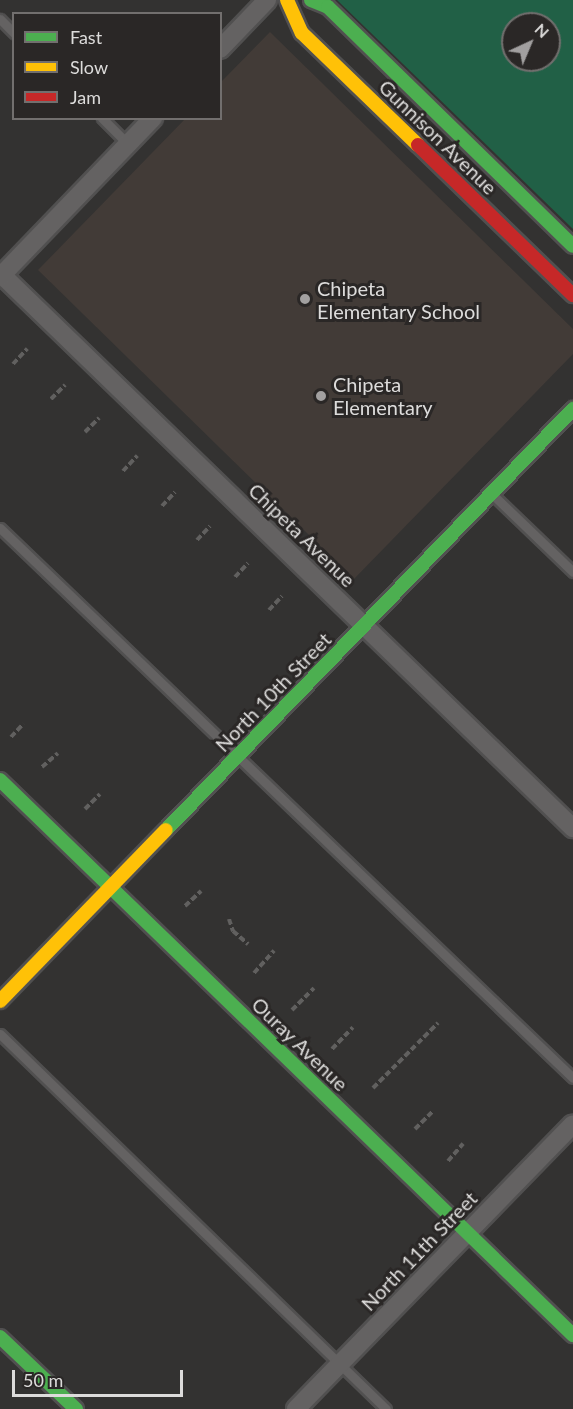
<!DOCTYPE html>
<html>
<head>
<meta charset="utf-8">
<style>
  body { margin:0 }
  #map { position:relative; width:573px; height:1409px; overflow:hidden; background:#333231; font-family:Lato,sans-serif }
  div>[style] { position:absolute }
  .built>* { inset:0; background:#423b37 }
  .green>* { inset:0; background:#216046 }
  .path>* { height:4px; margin-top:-2px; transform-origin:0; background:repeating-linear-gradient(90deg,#61605f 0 6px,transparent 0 9px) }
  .roads { filter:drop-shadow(2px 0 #515050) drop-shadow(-2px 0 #515050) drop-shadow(0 2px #515050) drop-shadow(0 -2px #515050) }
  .lane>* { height:9px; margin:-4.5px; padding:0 4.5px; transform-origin:4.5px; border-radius:4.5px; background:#646262 }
  .street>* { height:18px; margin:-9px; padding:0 9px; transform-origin:9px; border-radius:9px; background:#646262 }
  .fast>* { height:14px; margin:-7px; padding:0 7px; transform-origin:7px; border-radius:7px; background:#4caf50 }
  .slow>* { height:14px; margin:-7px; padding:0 7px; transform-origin:7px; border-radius:7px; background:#ffc107 }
  .jam>* { height:14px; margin:-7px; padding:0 7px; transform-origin:7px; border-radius:7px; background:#c62828 }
  .dots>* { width:16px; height:16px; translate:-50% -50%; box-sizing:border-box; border:3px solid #2a2726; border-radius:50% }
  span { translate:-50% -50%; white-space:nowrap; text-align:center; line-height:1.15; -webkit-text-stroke:6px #2a2726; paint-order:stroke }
  .street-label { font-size:20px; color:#dddcdb }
  .poi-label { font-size:20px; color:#dddcdb }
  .left { translate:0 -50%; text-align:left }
  .legend { position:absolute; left:12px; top:12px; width:210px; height:108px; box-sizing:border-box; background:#2a2726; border:2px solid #726f6e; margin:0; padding:8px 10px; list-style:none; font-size:18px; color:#dddcdb }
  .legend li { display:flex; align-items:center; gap:12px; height:30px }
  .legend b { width:30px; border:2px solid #726f6e }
  .north { position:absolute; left:501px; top:12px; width:60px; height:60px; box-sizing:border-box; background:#2a2726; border:2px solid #726f6e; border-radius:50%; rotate:44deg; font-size:16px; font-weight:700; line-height:24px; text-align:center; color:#dddcdb }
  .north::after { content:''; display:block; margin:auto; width:21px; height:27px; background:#a2a0a0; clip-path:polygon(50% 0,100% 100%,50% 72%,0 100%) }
  .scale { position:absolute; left:12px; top:1370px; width:171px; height:27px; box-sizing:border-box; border:3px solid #dddcdb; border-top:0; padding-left:8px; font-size:18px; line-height:21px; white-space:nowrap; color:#dddcdb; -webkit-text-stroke:4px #2a2726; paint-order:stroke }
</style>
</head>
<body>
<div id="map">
  <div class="built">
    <i style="clip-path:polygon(270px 32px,573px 329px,573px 354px,354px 579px,38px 270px,185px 119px,220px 118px,221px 82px)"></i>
  </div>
  <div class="green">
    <i style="clip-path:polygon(evenodd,337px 0,573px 0,573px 229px,337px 0,513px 24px,549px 24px,549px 60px,513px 60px,513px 24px)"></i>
  </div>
  <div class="path">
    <i style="left:13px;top:364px;width:21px;rotate:-47deg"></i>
    <i style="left:51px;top:399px;width:20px;rotate:-45deg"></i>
    <i style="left:85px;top:432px;width:20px;rotate:-45deg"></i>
    <i style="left:123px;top:471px;width:21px;rotate:-47deg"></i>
    <i style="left:162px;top:506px;width:19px;rotate:-47deg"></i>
    <i style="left:197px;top:540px;width:19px;rotate:-47deg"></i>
    <i style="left:235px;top:577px;width:19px;rotate:-47deg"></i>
    <i style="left:269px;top:610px;width:19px;rotate:-47deg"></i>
    <i style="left:11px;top:737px;width:18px;rotate:-47deg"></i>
    <i style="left:42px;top:767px;width:21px;rotate:-41deg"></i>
    <i style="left:85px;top:809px;width:21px;rotate:-45deg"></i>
    <i style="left:185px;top:906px;width:22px;rotate:-43deg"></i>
    <i style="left:229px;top:919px;width:13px;rotate:72deg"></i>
    <i style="left:233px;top:931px;width:20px;rotate:41deg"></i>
    <i style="left:254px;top:973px;width:30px;rotate:-48deg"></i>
    <i style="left:292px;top:1010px;width:31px;rotate:-45deg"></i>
    <i style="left:332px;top:1049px;width:30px;rotate:-46deg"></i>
    <i style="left:373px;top:1088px;width:92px;rotate:-45deg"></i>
    <i style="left:415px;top:1129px;width:25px;rotate:-45deg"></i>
    <i style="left:448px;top:1161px;width:23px;rotate:-49deg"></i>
  </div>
  <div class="roads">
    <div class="lane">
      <i style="left:0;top:19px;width:20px;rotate:45deg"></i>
      <i style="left:102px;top:118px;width:37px;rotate:45deg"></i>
      <i style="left:493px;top:495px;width:111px;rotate:43.9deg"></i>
      <i style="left:0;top:528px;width:794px;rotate:43.83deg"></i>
      <i style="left:0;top:1034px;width:538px;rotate:44.17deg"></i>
    </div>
    <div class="street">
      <i style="left:220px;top:49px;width:68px;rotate:-46.2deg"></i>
      <i style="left:0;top:273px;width:798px;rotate:44.09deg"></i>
      <i style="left:0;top:277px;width:221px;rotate:-46.1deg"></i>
      <i style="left:296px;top:1409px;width:397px;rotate:-45.8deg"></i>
    </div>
    <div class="fast">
      <i style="left:311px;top:0;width:18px;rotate:22deg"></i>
      <i style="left:328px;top:7px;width:342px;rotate:44.3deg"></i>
      <i style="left:0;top:780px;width:798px;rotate:44.09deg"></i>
      <i style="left:166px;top:830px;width:586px;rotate:-45.97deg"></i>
      <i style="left:0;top:1337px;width:105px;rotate:43.5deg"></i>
    </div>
    <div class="slow">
      <i style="left:287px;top:0;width:36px;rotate:66deg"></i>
      <i style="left:302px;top:33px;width:161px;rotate:44deg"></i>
      <i style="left:0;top:1001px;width:238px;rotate:-45.9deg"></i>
    </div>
    <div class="jam">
      <i style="left:418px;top:145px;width:216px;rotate:44.1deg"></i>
    </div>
  </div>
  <div class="dots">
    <i style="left:305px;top:299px;background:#a2a0a0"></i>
    <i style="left:321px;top:396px;background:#a2a0a0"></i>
  </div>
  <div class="street-label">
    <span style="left:438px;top:137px;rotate:44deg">Gunnison Avenue</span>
    <span style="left:302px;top:535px;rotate:44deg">Chipeta Avenue</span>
    <span style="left:273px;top:692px;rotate:-46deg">North 10th Street</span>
    <span style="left:300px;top:1044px;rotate:44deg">Ouray Avenue</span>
    <span style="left:419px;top:1251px;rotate:-46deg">North 11th Street</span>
  </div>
  <div class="poi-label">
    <span class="left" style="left:317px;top:300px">Chipeta<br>Elementary School</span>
    <span class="left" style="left:333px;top:396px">Chipeta<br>Elementary</span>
  </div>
  <ul class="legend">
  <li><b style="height:8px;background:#4caf50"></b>Fast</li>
  <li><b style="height:8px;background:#ffc107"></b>Slow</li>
  <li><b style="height:8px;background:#c62828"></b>Jam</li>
  </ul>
  <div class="north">N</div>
  <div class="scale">50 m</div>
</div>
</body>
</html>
